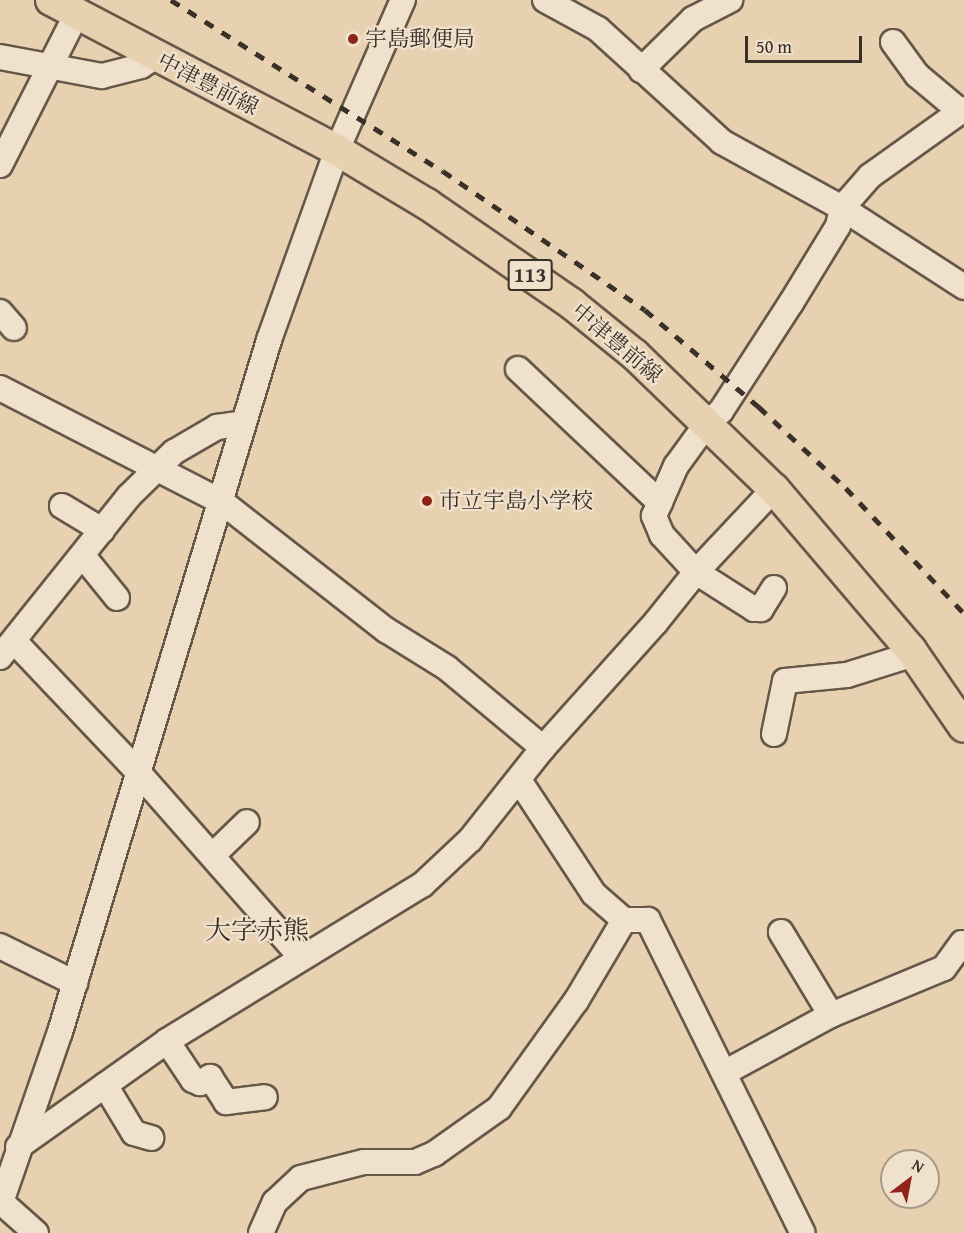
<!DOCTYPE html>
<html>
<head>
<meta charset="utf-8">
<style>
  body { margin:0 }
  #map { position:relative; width:964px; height:1233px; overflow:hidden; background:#e8d1b0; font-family:"Gentium Book Plus","Noto Serif JP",serif }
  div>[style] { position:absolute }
  .roads { filter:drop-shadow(2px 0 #655849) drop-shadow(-2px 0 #655849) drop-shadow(0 2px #655849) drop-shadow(0 -2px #655849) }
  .minor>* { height:24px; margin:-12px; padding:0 12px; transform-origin:12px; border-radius:12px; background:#f0e1cc }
  .major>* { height:30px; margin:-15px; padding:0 15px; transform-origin:15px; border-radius:15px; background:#e8d1b0 }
  .rail>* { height:4.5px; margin-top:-2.25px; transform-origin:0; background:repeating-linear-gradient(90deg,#393027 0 10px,transparent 0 20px) }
  .dots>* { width:16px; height:16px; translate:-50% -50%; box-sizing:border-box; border:3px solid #f0e1cc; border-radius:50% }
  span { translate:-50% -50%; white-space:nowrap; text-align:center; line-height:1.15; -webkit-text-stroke:4.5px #f0e1cc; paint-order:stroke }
  .shield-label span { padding:2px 4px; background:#f0e1cc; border:2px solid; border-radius:4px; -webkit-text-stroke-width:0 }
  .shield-label { font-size:21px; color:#393027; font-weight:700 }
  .poi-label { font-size:22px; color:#393027 }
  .left { translate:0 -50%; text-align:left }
  .street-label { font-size:22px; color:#393027 }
  .quarter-label { font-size:26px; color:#393027 }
  .north { position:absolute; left:880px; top:1149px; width:60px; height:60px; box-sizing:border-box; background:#f0e1cc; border:2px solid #a79a8a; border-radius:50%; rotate:32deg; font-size:16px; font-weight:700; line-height:24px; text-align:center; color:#393027 }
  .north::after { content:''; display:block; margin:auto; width:21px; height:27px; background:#8f2418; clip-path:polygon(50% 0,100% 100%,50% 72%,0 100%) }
  .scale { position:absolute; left:745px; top:36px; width:117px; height:27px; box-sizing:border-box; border:3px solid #393027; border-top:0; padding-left:8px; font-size:18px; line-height:21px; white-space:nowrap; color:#393027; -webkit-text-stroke:4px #f0e1cc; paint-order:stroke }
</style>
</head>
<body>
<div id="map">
  <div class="roads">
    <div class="minor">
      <i style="left:545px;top:0;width:60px;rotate:28.7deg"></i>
      <i style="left:598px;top:29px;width:168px;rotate:42.3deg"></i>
      <i style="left:722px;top:142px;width:137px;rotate:28.8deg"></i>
      <i style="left:842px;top:208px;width:145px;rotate:32.9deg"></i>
      <i style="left:893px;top:42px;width:41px;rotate:54deg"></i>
      <i style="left:917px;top:75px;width:56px;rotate:39.9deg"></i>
      <i style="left:0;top:57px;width:104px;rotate:10.6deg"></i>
      <i style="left:102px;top:76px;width:40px;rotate:-14.4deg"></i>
      <i style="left:141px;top:66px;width:17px;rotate:-33deg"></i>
      <i style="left:641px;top:70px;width:73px;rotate:-44.4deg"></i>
      <i style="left:693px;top:19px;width:42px;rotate:-27.2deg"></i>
      <i style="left:0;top:165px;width:170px;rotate:-63.1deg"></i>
      <i style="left:0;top:312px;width:21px;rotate:49deg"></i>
      <i style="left:518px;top:369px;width:195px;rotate:43.3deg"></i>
      <i style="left:0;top:388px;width:250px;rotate:27.2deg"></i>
      <i style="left:222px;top:502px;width:208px;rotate:38deg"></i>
      <i style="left:386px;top:630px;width:72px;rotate:31.9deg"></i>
      <i style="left:447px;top:668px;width:125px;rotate:39.8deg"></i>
      <i style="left:62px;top:506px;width:47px;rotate:31deg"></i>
      <i style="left:83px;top:556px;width:54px;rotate:51deg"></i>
      <i style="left:774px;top:588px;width:25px;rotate:122deg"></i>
      <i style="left:761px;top:609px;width:7px;rotate:180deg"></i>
      <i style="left:754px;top:609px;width:69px;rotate:-147.5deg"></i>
      <i style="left:696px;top:572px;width:50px;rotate:-132.6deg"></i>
      <i style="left:662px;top:535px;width:21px;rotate:-113deg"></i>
      <i style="left:654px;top:516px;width:55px;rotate:-66.3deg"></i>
      <i style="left:676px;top:466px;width:54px;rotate:-54deg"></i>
      <i style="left:708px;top:422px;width:17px;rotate:-40deg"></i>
      <i style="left:721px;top:411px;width:129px;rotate:-57.1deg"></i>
      <i style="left:791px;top:303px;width:90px;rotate:-58.6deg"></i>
      <i style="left:838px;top:226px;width:18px;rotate:-77deg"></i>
      <i style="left:842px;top:208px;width:43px;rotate:-48.8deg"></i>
      <i style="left:870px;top:176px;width:115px;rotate:-35.5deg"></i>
      <i style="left:14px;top:641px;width:167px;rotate:46.5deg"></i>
      <i style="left:129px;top:762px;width:261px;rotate:48.6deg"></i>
      <i style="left:0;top:657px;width:206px;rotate:-51.3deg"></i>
      <i style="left:129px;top:496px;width:63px;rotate:-44.4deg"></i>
      <i style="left:174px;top:452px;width:50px;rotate:-30.2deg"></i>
      <i style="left:217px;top:427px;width:27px;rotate:-8deg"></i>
      <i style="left:774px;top:734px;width:54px;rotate:-78.3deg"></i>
      <i style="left:785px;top:681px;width:62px;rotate:-5.5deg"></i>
      <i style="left:847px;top:675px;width:70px;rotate:-17.4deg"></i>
      <i style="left:519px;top:780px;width:136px;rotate:56.7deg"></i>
      <i style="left:594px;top:894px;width:40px;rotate:41deg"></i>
      <i style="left:624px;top:920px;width:24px"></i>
      <i style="left:648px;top:920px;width:349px;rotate:63.7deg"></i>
      <i style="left:213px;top:855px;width:47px;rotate:-44.1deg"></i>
      <i style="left:0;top:946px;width:84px;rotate:26.3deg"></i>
      <i style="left:831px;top:1015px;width:122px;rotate:-22.6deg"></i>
      <i style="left:944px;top:968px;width:31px;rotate:-54deg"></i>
      <i style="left:167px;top:1041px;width:47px;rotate:56.3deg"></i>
      <i style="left:193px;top:1080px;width:8px;rotate:23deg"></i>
      <i style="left:200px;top:1083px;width:12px;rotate:-31deg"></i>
      <i style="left:210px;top:1077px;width:30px;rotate:57deg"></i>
      <i style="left:226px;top:1102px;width:39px;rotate:-7deg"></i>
      <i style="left:724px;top:1073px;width:122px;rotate:-28.5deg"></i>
      <i style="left:831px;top:1015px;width:97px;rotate:-121.1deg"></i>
      <i style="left:105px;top:1085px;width:56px;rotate:58.9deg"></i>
      <i style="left:134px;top:1133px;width:18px;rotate:16deg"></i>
      <i style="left:18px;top:1147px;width:183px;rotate:-35.4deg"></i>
      <i style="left:167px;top:1041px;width:299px;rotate:-31.5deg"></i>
      <i style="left:422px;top:885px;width:66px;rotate:-43.2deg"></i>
      <i style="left:470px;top:840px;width:117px;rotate:-51.6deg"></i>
      <i style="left:543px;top:748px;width:169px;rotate:-48.1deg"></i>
      <i style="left:656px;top:622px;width:64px;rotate:-51.3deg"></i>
      <i style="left:696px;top:572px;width:114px;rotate:-46.8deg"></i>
      <i style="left:0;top:1201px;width:48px;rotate:41.6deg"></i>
      <i style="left:0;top:1205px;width:183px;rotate:-70.9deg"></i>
      <i style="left:60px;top:1032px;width:723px;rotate:-73.19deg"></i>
      <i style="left:269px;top:340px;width:202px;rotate:-70.3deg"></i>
      <i style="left:337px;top:150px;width:164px;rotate:-66.3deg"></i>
      <i style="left:261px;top:1233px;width:34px;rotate:-66deg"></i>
      <i style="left:275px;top:1202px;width:35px;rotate:-43deg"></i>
      <i style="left:301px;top:1178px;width:65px;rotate:-14.3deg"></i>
      <i style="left:364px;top:1162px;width:51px"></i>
      <i style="left:415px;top:1162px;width:21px;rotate:-23deg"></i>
      <i style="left:434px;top:1154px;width:80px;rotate:-35.3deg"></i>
      <i style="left:499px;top:1108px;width:132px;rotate:-54.3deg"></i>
      <i style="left:576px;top:1001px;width:94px;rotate:-59.3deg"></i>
    </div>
    <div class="major">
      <i style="left:51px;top:0;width:323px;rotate:27.7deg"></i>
      <i style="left:337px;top:150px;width:105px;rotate:31deg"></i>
      <i style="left:427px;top:204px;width:176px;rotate:34.6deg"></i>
      <i style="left:572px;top:304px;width:81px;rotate:39deg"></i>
      <i style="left:635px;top:355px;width:193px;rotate:44deg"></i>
      <i style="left:774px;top:489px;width:211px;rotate:49.6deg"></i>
      <i style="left:911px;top:650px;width:93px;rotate:55.5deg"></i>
    </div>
  </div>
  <div class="rail">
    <i style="left:171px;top:0;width:321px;rotate:32.2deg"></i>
    <i style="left:443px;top:171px;width:245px;rotate:34.5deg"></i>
    <i style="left:645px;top:310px;width:150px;rotate:40.4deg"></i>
    <i style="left:759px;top:407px;width:119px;rotate:43deg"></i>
    <i style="left:846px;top:488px;width:172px;rotate:46.7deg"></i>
  </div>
  <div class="dots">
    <i style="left:353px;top:39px;background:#8f2418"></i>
    <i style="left:427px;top:501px;background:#8f2418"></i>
  </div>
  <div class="shield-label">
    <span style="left:530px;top:275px">113</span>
  </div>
  <div class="poi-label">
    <span class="left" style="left:365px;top:39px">宇島郵便局</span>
    <span class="left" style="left:439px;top:501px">市立宇島小学校</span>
  </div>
  <div class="street-label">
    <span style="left:208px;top:84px;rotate:27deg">中津豊前線</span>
    <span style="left:617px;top:343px;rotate:40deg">中津豊前線</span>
  </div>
  <div class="quarter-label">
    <span style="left:257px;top:930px">大字赤熊</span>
  </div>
  <div class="north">N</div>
  <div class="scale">50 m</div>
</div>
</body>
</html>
